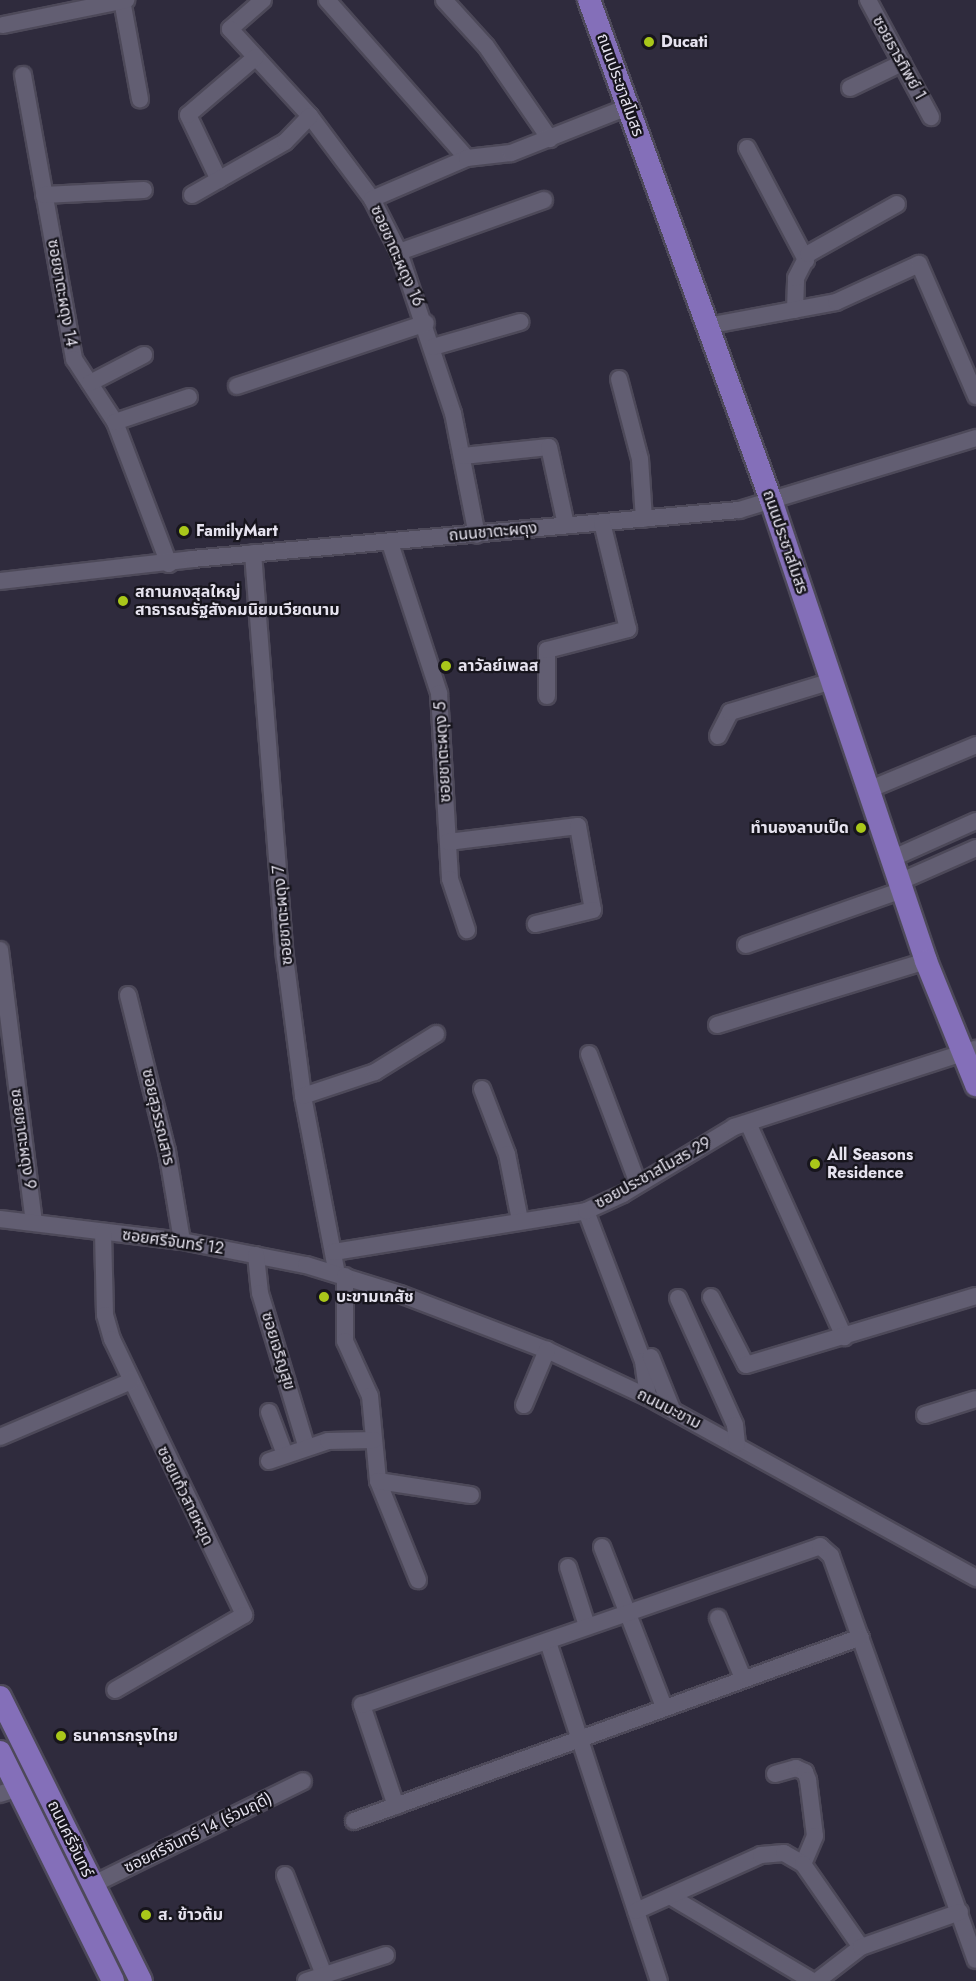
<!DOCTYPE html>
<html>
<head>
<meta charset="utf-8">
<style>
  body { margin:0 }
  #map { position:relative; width:976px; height:1981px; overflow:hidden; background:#2f2b3d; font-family:Jost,"Noto Sans Thai",sans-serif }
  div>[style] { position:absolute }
  .roads { filter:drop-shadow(2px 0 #4d4959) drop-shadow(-2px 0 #4d4959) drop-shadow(0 2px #4d4959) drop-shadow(0 -2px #4d4959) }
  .minor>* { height:16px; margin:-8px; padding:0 8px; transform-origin:8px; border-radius:8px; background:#625e72 }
  .major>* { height:22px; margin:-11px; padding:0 11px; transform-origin:11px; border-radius:11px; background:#846fb9 }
  .dots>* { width:16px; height:16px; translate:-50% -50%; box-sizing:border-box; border:3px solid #17151d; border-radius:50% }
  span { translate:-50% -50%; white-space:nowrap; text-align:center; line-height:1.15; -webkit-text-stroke:4.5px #17151d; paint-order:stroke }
  .poi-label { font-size:16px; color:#e6e3ef; font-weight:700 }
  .left { translate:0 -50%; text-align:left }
  .right { translate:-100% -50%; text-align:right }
  .street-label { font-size:16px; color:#e6e3ef }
</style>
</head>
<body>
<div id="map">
  <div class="roads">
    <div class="minor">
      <i style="left:122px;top:0;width:101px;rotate:79.7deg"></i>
      <i style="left:263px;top:0;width:44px;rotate:138.7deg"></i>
      <i style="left:230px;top:29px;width:118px;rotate:47.4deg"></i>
      <i style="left:310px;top:116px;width:104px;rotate:53.2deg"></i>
      <i style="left:372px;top:199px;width:59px;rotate:63deg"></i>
      <i style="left:399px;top:252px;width:170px;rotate:71.5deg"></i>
      <i style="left:453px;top:413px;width:124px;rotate:78.9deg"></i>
      <i style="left:327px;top:0;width:211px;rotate:48.5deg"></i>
      <i style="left:444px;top:0;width:62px;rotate:47.6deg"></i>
      <i style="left:486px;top:46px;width:113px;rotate:55.5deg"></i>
      <i style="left:868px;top:0;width:133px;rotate:61.7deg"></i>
      <i style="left:3px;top:25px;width:126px;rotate:-11.5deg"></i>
      <i style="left:23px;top:75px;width:289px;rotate:79.8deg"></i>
      <i style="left:74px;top:359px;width:75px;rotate:56.9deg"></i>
      <i style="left:115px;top:422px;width:152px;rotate:69.2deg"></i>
      <i style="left:850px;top:88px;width:58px;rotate:-25.7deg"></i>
      <i style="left:747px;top:148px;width:127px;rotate:62.2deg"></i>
      <i style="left:219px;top:180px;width:72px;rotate:-115.5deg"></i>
      <i style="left:188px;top:115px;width:89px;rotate:-40.5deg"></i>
      <i style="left:44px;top:195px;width:100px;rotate:-2.9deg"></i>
      <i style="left:192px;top:195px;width:107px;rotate:-29.7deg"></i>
      <i style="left:285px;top:142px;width:36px;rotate:-46deg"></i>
      <i style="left:372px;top:199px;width:103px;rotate:-23.3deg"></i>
      <i style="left:467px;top:158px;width:44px;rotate:-6.5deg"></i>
      <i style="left:511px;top:153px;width:126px;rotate:-21.5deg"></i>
      <i style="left:399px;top:252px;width:154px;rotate:-19.7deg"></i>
      <i style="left:795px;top:310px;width:32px;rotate:-88deg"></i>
      <i style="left:796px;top:278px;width:27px;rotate:-63deg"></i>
      <i style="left:808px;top:254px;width:102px;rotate:-29.3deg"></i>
      <i style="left:707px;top:326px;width:131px;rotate:-10.5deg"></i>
      <i style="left:836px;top:302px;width:91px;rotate:-24.6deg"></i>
      <i style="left:919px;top:264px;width:144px;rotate:66.6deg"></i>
      <i style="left:433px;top:347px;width:91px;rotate:-16deg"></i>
      <i style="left:619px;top:379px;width:83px;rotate:75.3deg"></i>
      <i style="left:640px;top:459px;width:60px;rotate:86.2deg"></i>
      <i style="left:90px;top:383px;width:61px;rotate:-27.4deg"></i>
      <i style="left:237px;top:386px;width:199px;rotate:-18.4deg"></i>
      <i style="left:115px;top:422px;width:78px;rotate:-18.7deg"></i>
      <i style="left:463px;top:456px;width:86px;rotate:-6deg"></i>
      <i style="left:549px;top:447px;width:80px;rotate:77.7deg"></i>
      <i style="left:390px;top:543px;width:158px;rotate:71.9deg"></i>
      <i style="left:439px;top:693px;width:186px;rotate:86.6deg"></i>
      <i style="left:450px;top:879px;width:54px;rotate:71.6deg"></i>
      <i style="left:253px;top:553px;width:405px;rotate:85.5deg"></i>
      <i style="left:285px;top:957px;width:140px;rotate:82.6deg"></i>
      <i style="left:303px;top:1096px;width:181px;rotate:79.2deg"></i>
      <i style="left:0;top:581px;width:193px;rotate:-6.5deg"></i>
      <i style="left:192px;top:559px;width:549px;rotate:-5.12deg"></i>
      <i style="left:739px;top:510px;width:248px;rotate:-16.9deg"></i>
      <i style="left:547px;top:696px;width:46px;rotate:-90deg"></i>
      <i style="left:547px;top:650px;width:84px;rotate:-14.5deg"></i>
      <i style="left:628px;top:629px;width:110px;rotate:-103.7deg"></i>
      <i style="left:718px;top:736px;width:27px;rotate:-63deg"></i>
      <i style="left:730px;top:712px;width:107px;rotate:-16.9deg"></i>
      <i style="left:868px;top:790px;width:117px;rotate:-22.6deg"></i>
      <i style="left:448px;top:842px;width:131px;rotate:-7deg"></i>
      <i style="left:578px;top:826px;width:85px;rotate:79.9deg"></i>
      <i style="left:593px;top:910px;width:59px;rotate:166.2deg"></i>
      <i style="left:891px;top:859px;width:93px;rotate:-24.1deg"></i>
      <i style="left:899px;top:882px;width:84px;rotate:-23.8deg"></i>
      <i style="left:746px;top:945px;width:165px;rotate:-19.4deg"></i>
      <i style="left:0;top:950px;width:274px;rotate:82.9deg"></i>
      <i style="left:128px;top:995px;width:161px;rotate:76deg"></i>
      <i style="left:167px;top:1151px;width:91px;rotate:80.5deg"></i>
      <i style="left:717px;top:1025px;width:219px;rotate:-17deg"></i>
      <i style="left:589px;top:1054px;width:139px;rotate:69.3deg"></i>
      <i style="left:482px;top:1089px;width:70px;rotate:69deg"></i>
      <i style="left:507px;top:1154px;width:67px;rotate:78.9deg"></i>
      <i style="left:303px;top:1096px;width:76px;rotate:-18.4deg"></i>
      <i style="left:375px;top:1072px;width:72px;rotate:-31.9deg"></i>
      <i style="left:748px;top:1123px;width:235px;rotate:65.8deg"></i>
      <i style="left:586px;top:1211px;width:160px;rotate:69.2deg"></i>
      <i style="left:643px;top:1361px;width:36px;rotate:82deg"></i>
      <i style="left:0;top:1219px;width:183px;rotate:6.9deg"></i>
      <i style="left:182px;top:1241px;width:126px;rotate:11deg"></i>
      <i style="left:306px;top:1265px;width:98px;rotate:17.1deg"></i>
      <i style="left:400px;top:1294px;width:157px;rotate:20.9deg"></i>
      <i style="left:547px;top:1350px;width:111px;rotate:25deg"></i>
      <i style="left:648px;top:1397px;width:375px;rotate:28.9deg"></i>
      <i style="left:103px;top:1232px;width:83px;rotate:88.6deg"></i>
      <i style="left:105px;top:1315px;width:25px;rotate:74deg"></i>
      <i style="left:112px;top:1339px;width:306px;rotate:64.4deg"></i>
      <i style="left:244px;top:1615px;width:149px;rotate:149.8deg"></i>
      <i style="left:334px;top:1252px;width:255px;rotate:-9.2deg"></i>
      <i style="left:586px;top:1211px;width:41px;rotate:-24.7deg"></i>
      <i style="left:623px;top:1194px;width:130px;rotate:-31.1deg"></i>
      <i style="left:734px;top:1127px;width:254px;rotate:-17.9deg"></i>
      <i style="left:256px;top:1255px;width:38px;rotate:84deg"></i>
      <i style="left:260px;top:1293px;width:159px;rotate:73.2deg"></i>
      <i style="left:345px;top:1276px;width:65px;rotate:90deg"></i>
      <i style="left:345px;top:1341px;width:60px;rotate:65.6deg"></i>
      <i style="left:370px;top:1396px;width:85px;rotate:84.6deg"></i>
      <i style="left:378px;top:1481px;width:107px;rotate:68deg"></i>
      <i style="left:711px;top:1297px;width:76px;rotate:62.8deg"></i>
      <i style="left:746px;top:1365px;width:240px;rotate:-16.7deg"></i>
      <i style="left:678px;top:1298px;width:139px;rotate:65.8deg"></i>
      <i style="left:735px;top:1425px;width:19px;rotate:84deg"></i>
      <i style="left:651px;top:1357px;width:56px;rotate:68deg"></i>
      <i style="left:524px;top:1405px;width:60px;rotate:-67.3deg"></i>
      <i style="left:269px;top:1412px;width:43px;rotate:69.4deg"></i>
      <i style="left:925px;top:1415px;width:53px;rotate:-17.4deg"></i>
      <i style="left:0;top:1437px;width:142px;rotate:-23.1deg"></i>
      <i style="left:269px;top:1461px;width:62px;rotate:-18.7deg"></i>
      <i style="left:328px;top:1441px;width:46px;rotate:-1.2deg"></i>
      <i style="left:378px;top:1481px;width:94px;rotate:8.6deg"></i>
      <i style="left:602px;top:1547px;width:172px;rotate:68.8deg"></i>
      <i style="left:568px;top:1567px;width:62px;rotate:72.1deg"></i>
      <i style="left:718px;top:1618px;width:65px;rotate:67.4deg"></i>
      <i style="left:548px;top:1642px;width:357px;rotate:71.9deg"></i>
      <i style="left:775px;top:1774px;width:22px;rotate:-16deg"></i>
      <i style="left:796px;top:1768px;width:10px;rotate:24deg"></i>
      <i style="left:805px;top:1772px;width:9px;rotate:69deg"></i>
      <i style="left:808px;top:1780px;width:56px;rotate:82.9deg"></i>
      <i style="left:815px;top:1836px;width:30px;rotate:113deg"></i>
      <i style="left:0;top:1794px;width:19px;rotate:-18deg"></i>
      <i style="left:396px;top:1806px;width:107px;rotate:-108.6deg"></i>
      <i style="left:362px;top:1705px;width:485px;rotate:-19.1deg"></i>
      <i style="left:820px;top:1546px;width:15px;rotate:42deg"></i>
      <i style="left:831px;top:1556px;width:429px;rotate:70.3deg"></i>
      <i style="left:354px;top:1821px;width:539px;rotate:-19.95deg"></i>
      <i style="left:285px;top:1875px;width:107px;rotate:68.7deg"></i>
      <i style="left:92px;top:1885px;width:235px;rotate:-26.2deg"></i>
      <i style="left:673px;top:1898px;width:162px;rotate:30.8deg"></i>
      <i style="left:636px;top:1911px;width:137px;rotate:-24.1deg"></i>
      <i style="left:761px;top:1855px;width:23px;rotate:-5deg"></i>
      <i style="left:784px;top:1853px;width:22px;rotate:30deg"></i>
      <i style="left:803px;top:1864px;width:101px;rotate:55.1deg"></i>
      <i style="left:306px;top:1981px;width:84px;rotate:-18deg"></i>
      <i style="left:817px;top:1981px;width:56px;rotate:-37.7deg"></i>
      <i style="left:861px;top:1947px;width:105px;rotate:-19.5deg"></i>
    </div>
    <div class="major">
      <i style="left:589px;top:0;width:535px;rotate:70.01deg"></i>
      <i style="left:772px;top:503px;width:483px;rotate:71.4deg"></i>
      <i style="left:926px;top:961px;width:134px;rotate:68deg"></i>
      <i style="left:0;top:1697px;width:317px;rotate:63.6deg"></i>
      <i style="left:0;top:1752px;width:255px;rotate:63.7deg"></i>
    </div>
  </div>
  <div class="dots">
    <i style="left:649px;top:42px;background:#a9c71a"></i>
    <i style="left:184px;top:531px;background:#a9c71a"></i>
    <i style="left:123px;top:601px;background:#a9c71a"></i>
    <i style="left:446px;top:666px;background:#a9c71a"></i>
    <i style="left:861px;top:828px;background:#a9c71a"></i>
    <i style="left:815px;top:1164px;background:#a9c71a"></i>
    <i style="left:324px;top:1297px;background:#a9c71a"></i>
    <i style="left:61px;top:1736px;background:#a9c71a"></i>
    <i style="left:146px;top:1915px;background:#a9c71a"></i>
  </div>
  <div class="poi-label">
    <span class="left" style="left:661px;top:42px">Ducati</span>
    <span class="left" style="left:196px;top:531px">FamilyMart</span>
    <span class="left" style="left:135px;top:601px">สถานกงสุลใหญ่<br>สาธารณรัฐสังคมนิยมเวียดนาม</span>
    <span class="left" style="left:458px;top:666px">ลาวัลย์เพลส</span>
    <span class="right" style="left:849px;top:828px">ทำนองลาบเป็ด</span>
    <span class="left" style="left:827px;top:1164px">All Seasons<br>Residence</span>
    <span class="left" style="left:336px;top:1297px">บะขามเภสัช</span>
    <span class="left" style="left:73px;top:1736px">ธนาคารกรุงไทย</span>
    <span class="left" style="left:158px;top:1915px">ส. ข้าวต้ม</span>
  </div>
  <div class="street-label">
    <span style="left:899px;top:58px;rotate:61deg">ซอยธารทิพย์ 1</span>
    <span style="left:620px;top:85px;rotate:70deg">ถนนประชาสโมสร</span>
    <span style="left:397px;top:256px;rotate:66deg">ซอยชาตะผดุง 16</span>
    <span style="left:62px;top:293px;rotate:80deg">ซอยชาตะผดุง 14</span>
    <span style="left:493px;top:532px;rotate:-5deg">ถนนชาตะผดุง</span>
    <span style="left:785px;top:542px;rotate:71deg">ถนนประชาสโมสร</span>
    <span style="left:443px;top:752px;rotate:-93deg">ซอยชาตะผดุง 5</span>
    <span style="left:283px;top:915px;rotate:-95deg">ซอยชาตะผดุง 7</span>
    <span style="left:158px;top:1117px;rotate:77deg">ซอยสุวรรณสาร</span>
    <span style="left:23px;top:1139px;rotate:82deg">ซอยชาตะผดุง 9</span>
    <span style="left:653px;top:1173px;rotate:-29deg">ซอยประชาสโมสร 29</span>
    <span style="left:173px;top:1242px;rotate:8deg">ซอยศรีจันทร์ 12</span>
    <span style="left:278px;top:1351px;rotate:73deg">ซอยเจริญสุข</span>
    <span style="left:669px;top:1409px;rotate:27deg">ถนนบะขาม</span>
    <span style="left:185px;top:1496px;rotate:64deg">ซอยแก้วสายหยุด</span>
    <span style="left:198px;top:1833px;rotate:-26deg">ซอยศรีจันทร์ 14 (ร่วมฤดี)</span>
    <span style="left:70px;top:1839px;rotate:64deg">ถนนศรีจันทร์</span>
  </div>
</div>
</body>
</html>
